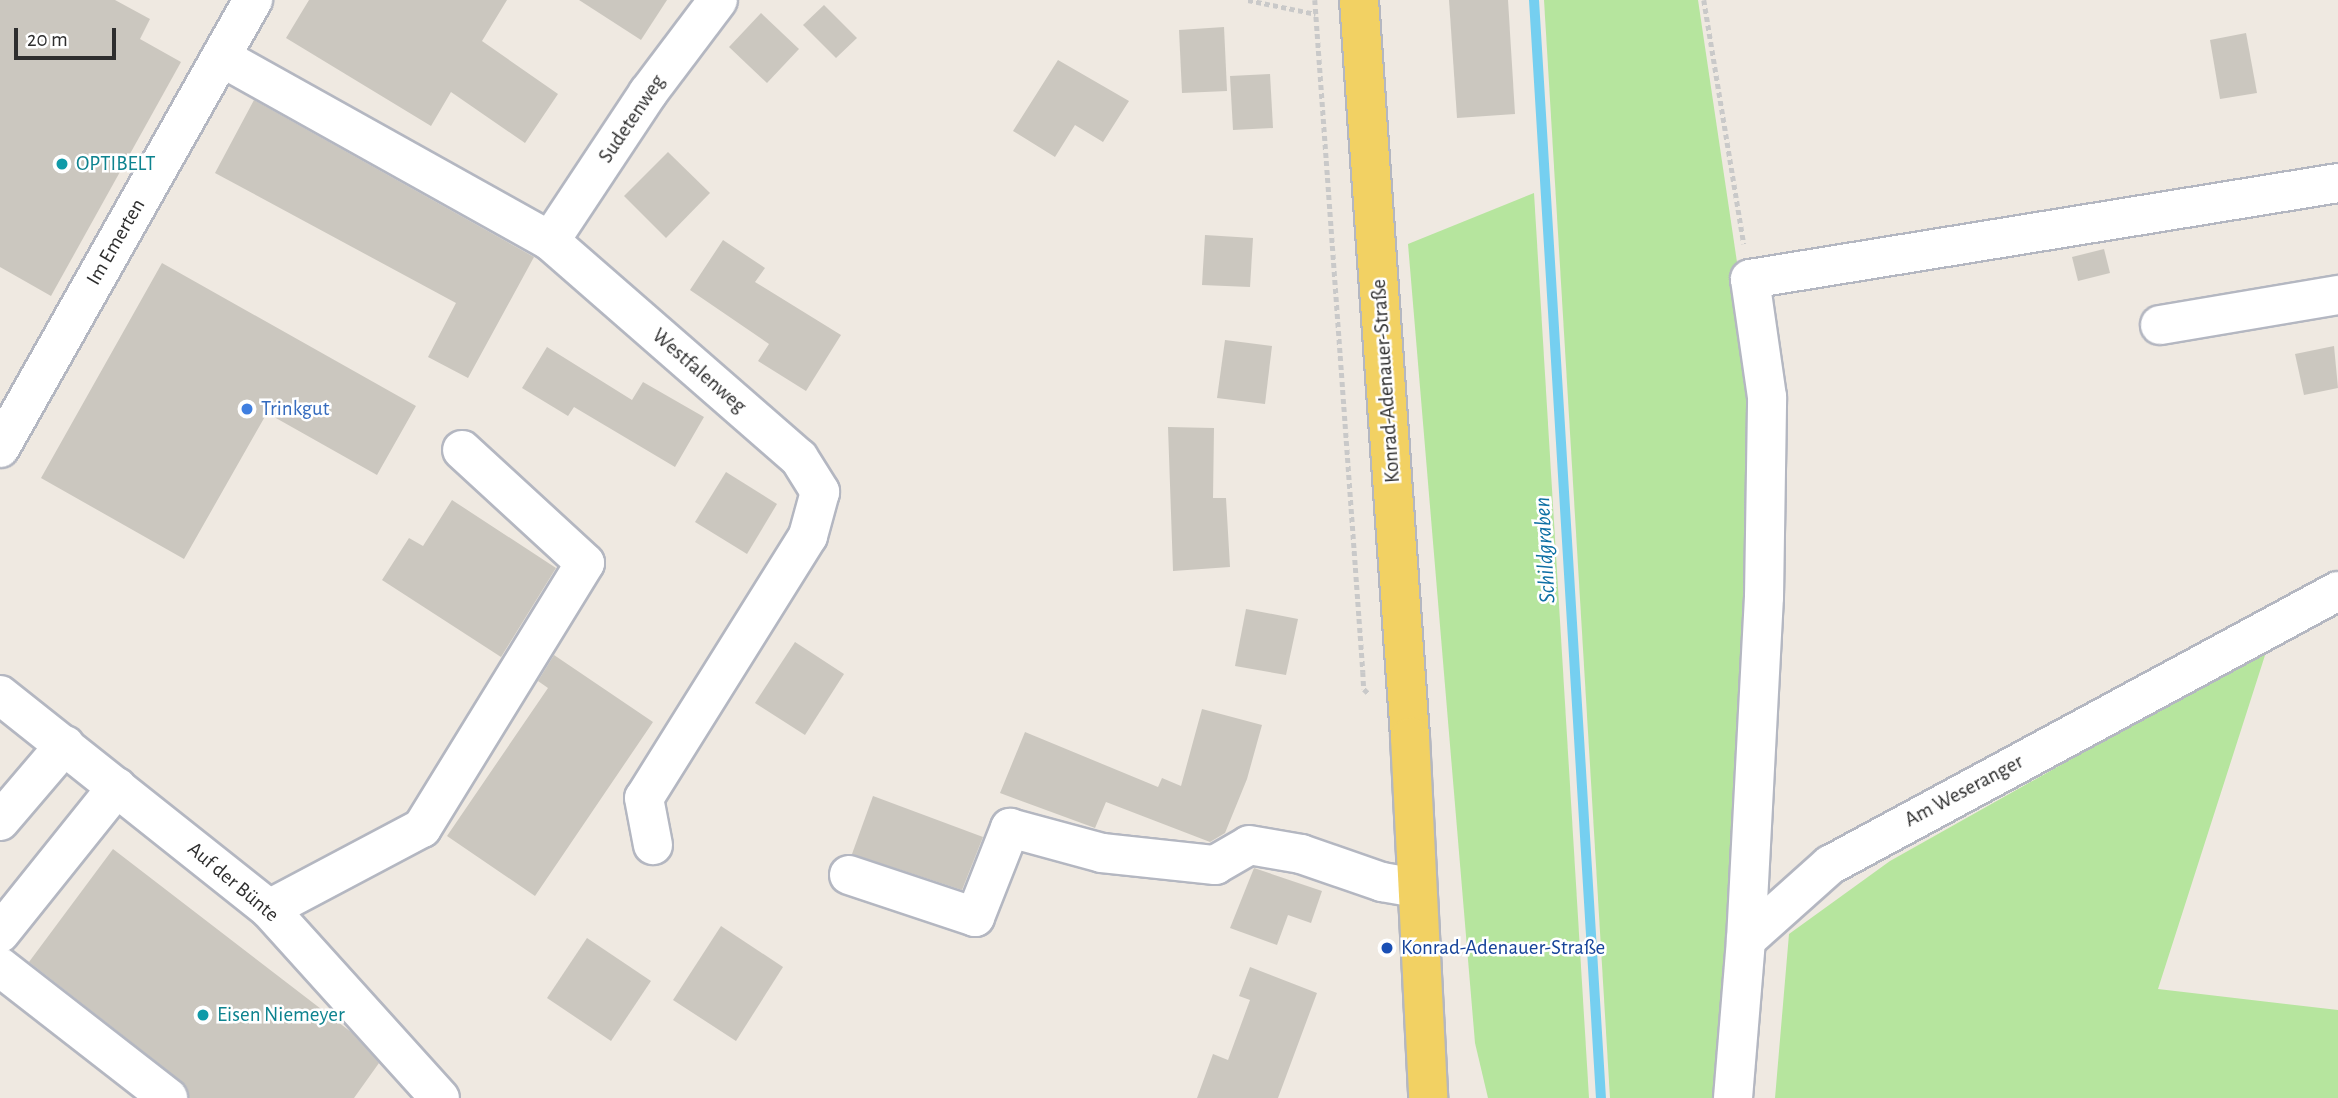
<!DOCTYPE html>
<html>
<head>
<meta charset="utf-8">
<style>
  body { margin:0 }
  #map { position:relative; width:2338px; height:1098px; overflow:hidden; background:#efe9e1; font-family:"Alegreya Sans",sans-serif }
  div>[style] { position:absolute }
  .green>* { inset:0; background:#b6e59e }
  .stream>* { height:10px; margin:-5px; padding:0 5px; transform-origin:5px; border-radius:5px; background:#75cff0 }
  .building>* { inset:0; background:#cbc7bf }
  .path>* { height:4.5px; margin-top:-2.25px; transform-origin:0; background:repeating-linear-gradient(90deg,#c9c9c9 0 5px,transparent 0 8.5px) }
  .roads { filter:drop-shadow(2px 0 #b4b7c1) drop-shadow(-2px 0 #b4b7c1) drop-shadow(0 2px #b4b7c1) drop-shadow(0 -2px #b4b7c1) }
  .minor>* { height:38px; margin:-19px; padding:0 19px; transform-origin:19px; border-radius:19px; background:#fff }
  .major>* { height:38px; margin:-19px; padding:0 19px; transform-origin:19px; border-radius:19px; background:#f2d163 }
  .dots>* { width:19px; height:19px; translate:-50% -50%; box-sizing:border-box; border:4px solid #fff; border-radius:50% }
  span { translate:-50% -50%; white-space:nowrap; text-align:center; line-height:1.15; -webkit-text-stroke:5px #fff; paint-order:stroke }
  .street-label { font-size:21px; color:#2e2e2e }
  .culture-label { font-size:21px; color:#0d838f }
  .left { translate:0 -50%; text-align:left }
  .shop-label { font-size:21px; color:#366cbe }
  .transit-label { font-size:21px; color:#164399 }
  .water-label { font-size:23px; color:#0d6fa3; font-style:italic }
  .scale { position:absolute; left:14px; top:28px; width:102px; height:32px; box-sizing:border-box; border:4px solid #2e2e2e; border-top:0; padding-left:9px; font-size:21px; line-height:24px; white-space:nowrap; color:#2e2e2e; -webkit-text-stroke:5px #fff; paint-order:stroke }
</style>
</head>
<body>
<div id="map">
  <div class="green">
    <i style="clip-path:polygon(1544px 0,1698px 0,1752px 363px,1740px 812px,1715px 1098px,1610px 1098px)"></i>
    <i style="clip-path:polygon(1534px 193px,1589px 1098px,1488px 1098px,1475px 1043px,1408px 244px)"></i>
    <i style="clip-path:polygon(2267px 649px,2158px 989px,2338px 1010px,2338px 1098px,1775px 1098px,1789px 934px,1890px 861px)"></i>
  </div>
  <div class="stream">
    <i style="left:1534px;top:0;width:1100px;rotate:86.51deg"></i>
  </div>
  <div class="building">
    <i style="clip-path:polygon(0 0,115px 0,150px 19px,140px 39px,181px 62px,51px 296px,0 267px)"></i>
    <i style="clip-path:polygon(309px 0,507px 0,482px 41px,558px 94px,525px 143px,451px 92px,431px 126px,286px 38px)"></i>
    <i style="clip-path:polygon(579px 0,667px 0,641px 40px)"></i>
    <i style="clip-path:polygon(1449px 0,1508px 0,1515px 114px,1457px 118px)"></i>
    <i style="clip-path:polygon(824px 5px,857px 38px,836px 58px,803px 25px)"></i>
    <i style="clip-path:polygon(761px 13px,799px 49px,767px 83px,729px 47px)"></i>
    <i style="clip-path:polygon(1224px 27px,1227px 91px,1182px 93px,1179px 30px)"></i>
    <i style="clip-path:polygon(2246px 33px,2257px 93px,2220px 99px,2210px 40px)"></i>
    <i style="clip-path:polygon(1058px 60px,1129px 101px,1103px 142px,1075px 125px,1055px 157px,1013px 131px)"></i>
    <i style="clip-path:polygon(1270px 74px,1273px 128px,1233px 130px,1230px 76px)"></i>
    <i style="clip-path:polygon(254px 100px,534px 257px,468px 378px,428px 357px,456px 303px,215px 173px)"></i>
    <i style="clip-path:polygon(668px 152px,710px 193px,666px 238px,624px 196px)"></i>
    <i style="clip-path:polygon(1205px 235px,1253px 238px,1250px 287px,1202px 285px)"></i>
    <i style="clip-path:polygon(723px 240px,765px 268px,755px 282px,841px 335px,806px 391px,758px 361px,769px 344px,690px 290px)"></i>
    <i style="clip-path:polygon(2104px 249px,2110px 273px,2078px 281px,2072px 257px)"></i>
    <i style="clip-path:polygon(162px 263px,416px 406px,377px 475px,267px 413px,184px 559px,41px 478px)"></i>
    <i style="clip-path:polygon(1225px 340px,1272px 346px,1265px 404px,1217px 398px)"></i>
    <i style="clip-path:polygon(2334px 346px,2338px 388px,2304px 395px,2295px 354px)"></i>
    <i style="clip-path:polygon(547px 347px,632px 400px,643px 382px,704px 417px,675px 467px,574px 407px,568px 416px,522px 388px)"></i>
    <i style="clip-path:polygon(1168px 427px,1214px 428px,1213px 498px,1226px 498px,1230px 567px,1173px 571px)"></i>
    <i style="clip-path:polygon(726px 472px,777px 504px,747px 554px,695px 522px)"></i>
    <i style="clip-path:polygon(452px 500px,556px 568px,501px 657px,382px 580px,409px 538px,423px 546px)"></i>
    <i style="clip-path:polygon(1246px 609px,1298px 619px,1286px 675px,1235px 666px)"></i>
    <i style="clip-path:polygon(795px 642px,844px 674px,805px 735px,755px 703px)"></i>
    <i style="clip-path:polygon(554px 655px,653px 722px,535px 896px,447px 836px,548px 688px,538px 681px)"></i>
    <i style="clip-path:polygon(1202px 709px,1262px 725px,1247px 779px,1225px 833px,1210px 842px,1106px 802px,1095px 828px,1000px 793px,1025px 732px,1158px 787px,1162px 778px,1181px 786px)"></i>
    <i style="clip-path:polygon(873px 796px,983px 837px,962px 890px,852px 854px)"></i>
    <i style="clip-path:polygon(113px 849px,351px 1032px,379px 1063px,354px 1098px,189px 1098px,181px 1081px,29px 962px)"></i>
    <i style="clip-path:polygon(1254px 868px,1322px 891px,1311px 923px,1288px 915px,1277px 945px,1230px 928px)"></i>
    <i style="clip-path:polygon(721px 926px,783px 967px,736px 1041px,673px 1000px)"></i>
    <i style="clip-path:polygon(587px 938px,651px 981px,611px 1041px,547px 998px)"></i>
    <i style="clip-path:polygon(1250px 967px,1317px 993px,1278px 1098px,1197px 1098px,1213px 1054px,1228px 1060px,1250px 1000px,1239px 996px)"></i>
  </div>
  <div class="path">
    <i style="left:1248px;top:0;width:69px;rotate:11.6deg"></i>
    <i style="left:1315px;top:0;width:674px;rotate:85.91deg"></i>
    <i style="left:1363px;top:672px;width:17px;rotate:87deg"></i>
    <i style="left:1364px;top:689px;width:8px;rotate:45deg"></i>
    <i style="left:1704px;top:0;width:247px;rotate:80.7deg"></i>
  </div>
  <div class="roads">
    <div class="minor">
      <i style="left:221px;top:57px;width:377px;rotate:29.2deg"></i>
      <i style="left:550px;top:241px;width:330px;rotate:41.1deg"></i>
      <i style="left:799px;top:458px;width:40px;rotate:58deg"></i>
      <i style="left:820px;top:492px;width:46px;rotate:105.3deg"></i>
      <i style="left:808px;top:536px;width:309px;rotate:122deg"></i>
      <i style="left:644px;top:798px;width:48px;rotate:79.2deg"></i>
      <i style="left:550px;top:241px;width:178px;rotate:-56.5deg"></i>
      <i style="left:648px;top:93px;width:116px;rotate:-53deg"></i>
      <i style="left:2160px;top:325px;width:181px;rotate:-9.6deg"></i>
      <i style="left:0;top:448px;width:515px;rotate:-60.55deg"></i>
      <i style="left:0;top:695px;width:344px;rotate:38.5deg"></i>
      <i style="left:269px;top:909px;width:255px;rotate:47.9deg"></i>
      <i style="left:0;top:821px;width:100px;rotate:-49.5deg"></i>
      <i style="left:849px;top:875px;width:133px;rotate:18.4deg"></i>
      <i style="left:975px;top:917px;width:96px;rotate:-68.5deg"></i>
      <i style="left:1010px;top:828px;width:95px;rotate:15.2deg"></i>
      <i style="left:1102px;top:853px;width:114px;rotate:6.1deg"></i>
      <i style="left:1215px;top:865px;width:39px;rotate:-30deg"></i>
      <i style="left:1249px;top:845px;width:53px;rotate:9.8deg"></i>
      <i style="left:1301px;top:854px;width:86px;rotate:19.1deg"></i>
      <i style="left:1382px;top:882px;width:35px;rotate:10deg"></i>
      <i style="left:269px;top:909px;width:173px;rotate:-27.9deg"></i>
      <i style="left:422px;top:828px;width:311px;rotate:-58.4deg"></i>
      <i style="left:585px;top:563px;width:167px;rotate:-137.4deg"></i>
      <i style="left:0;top:933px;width:187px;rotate:-51.3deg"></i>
      <i style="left:1746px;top:940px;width:343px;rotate:-87deg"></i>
      <i style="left:1764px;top:597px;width:200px;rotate:-89.1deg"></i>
      <i style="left:1767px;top:397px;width:119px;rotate:-98.2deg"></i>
      <i style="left:1750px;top:279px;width:596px;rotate:-9.27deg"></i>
      <i style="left:0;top:967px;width:213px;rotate:37.9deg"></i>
      <i style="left:1733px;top:1098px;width:159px;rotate:-85.3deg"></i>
      <i style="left:1746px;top:940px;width:113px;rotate:-41.8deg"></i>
      <i style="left:1830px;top:865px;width:577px;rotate:-28.34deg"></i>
    </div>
    <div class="major">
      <i style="left:1359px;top:0;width:739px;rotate:86.04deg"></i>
      <i style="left:1410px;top:737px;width:361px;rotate:87.1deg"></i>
    </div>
  </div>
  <div class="dots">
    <i style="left:62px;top:164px;background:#0f9aa8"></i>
    <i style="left:247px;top:409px;background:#3f7fe0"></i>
    <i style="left:1387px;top:948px;background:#1a4fb4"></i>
    <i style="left:203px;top:1015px;background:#0f9aa8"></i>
  </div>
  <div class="street-label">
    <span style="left:632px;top:119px;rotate:-56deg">Sudetenweg</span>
    <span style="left:116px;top:242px;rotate:-60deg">Im Emerten</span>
    <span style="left:699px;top:371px;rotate:41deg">Westfalenweg</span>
    <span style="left:1386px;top:381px;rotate:-94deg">Konrad-Adenauer-Straße</span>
    <span style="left:1964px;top:791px;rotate:-28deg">Am Weseranger</span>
    <span style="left:233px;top:882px;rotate:40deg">Auf der Bünte</span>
  </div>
  <div class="culture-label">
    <span class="left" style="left:76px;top:164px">OPTIBELT</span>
    <span class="left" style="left:217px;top:1015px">Eisen Niemeyer</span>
  </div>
  <div class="shop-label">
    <span class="left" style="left:261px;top:409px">Trinkgut</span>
  </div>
  <div class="transit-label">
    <span class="left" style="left:1401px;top:948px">Konrad-Adenauer-Straße</span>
  </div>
  <div class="water-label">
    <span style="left:1546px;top:550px;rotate:-93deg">Schildgraben</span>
  </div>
  <div class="scale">20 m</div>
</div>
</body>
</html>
